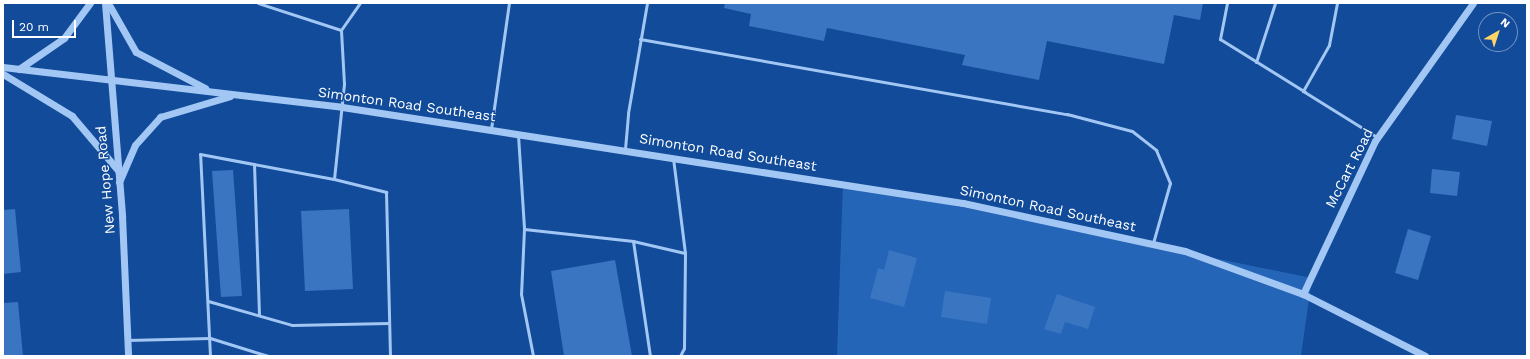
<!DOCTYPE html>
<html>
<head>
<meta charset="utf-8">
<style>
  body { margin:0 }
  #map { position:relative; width:1530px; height:359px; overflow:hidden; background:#114b99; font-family:"Work Sans",sans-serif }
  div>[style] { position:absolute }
  .green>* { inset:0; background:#2465b8 }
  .building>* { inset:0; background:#3a75c1 }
  .service>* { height:3px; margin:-1.5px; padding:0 1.5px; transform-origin:1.5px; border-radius:1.5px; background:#a3c7f4 }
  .tertiary>* { height:7px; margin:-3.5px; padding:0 3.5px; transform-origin:3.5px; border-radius:3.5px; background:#a3c7f4 }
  span { translate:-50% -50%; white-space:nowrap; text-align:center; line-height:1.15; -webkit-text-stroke:3px #114b99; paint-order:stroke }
  .street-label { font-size:14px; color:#fff }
  .frame { position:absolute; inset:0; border:4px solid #fff; pointer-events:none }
  .north { position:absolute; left:1478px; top:12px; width:40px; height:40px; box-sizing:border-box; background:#114b99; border:1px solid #7093c2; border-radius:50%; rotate:39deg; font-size:11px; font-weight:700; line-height:16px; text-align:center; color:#fff }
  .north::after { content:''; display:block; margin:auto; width:14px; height:18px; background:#ffd466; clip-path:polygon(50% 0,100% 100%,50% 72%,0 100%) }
  .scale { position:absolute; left:12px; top:20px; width:64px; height:18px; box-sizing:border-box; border:2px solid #fff; border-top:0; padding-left:5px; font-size:12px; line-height:14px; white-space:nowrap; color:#fff; -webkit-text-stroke:3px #114b99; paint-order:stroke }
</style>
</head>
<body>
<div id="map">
  <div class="green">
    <i style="clip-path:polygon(843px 183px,1312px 278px,1301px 356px,837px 356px)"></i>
  </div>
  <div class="building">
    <i style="clip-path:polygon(725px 3px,1203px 3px,1200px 20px,1174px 15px,1164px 64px,1047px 41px,1039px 80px,962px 65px,965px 55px,827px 28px,824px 41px,749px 26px,751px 14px,724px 8px)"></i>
    <i style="clip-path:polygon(1456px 115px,1492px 121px,1487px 146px,1452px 139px)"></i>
    <i style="clip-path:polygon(1432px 169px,1460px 172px,1457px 196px,1430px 193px)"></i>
    <i style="clip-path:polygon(233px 170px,242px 296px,221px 297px,212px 171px)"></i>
    <i style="clip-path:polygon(15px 209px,21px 272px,3px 274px,3px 210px)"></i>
    <i style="clip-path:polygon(349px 209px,353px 289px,305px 291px,301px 211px)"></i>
    <i style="clip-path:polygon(1408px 229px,1431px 236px,1418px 280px,1395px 273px)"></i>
    <i style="clip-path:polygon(889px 250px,917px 258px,904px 307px,870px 298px,878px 268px,884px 270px)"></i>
    <i style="clip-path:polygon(615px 260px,632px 356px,564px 356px,551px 271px)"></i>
    <i style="clip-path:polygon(945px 291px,991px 298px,987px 324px,941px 317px)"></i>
    <i style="clip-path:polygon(1057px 294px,1095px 307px,1088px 329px,1065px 322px,1061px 334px,1044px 329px)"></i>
    <i style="clip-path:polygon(18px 302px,23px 356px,3px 356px,3px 303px)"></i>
  </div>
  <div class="service">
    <i style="left:1227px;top:3px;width:37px;rotate:101deg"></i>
    <i style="left:1220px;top:39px;width:100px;rotate:31.9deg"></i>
    <i style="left:1337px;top:3px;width:43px;rotate:100.8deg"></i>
    <i style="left:1329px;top:45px;width:53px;rotate:119.5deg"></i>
    <i style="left:1303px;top:91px;width:87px;rotate:31.9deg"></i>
    <i style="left:341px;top:30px;width:33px;rotate:-55deg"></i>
    <i style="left:640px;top:39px;width:434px;rotate:10deg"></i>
    <i style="left:1067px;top:114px;width:67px;rotate:14.7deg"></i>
    <i style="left:1132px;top:131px;width:31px;rotate:38deg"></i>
    <i style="left:1156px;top:150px;width:36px;rotate:67deg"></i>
    <i style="left:1170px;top:183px;width:62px;rotate:105.8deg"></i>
    <i style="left:1256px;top:62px;width:62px;rotate:-72.1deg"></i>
    <i style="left:491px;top:129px;width:127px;rotate:-81.9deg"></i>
    <i style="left:518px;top:135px;width:94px;rotate:86.3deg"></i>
    <i style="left:524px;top:229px;width:65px;rotate:92.6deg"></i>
    <i style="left:521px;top:294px;width:63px;rotate:79deg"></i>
    <i style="left:625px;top:149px;width:36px;rotate:-85deg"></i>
    <i style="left:628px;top:113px;width:112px;rotate:-80.2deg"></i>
    <i style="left:254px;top:164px;width:151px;rotate:88.1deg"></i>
    <i style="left:334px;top:179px;width:54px;rotate:14deg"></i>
    <i style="left:386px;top:192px;width:164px;rotate:88.6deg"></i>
    <i style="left:524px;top:229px;width:110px;rotate:6.3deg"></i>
    <i style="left:633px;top:241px;width:53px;rotate:13deg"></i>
    <i style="left:685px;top:253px;width:96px;rotate:-97.2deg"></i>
    <i style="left:633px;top:241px;width:116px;rotate:81.6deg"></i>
    <i style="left:208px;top:301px;width:87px;rotate:15.9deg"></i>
    <i style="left:292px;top:325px;width:97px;rotate:-1.2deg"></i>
    <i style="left:127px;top:340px;width:83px;rotate:-1.4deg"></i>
    <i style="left:210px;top:338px;width:61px;rotate:17.2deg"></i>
    <i style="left:210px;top:356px;width:202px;rotate:-92.8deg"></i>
    <i style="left:200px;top:154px;width:136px;rotate:10.6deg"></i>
    <i style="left:334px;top:179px;width:96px;rotate:-84deg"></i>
    <i style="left:344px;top:84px;width:54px;rotate:-93.2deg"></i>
    <i style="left:341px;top:30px;width:87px;rotate:-162deg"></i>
    <i style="left:680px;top:356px;width:9px;rotate:-63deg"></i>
    <i style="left:684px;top:348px;width:95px;rotate:-89.4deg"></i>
  </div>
  <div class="tertiary">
    <i style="left:105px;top:3px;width:214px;rotate:85.4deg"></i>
    <i style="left:122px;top:216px;width:140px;rotate:87.5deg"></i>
    <i style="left:108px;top:3px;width:56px;rotate:60.3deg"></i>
    <i style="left:136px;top:52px;width:78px;rotate:27.6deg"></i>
    <i style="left:3px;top:67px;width:341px;rotate:6.7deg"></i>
    <i style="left:342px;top:107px;width:628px;rotate:8.79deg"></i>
    <i style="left:963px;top:203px;width:227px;rotate:12.2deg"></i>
    <i style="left:1185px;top:251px;width:126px;rotate:20deg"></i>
    <i style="left:1303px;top:294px;width:137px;rotate:26.9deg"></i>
    <i style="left:19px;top:69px;width:55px;rotate:-34.6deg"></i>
    <i style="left:64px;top:38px;width:44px;rotate:-53.4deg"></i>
    <i style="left:3px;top:74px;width:81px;rotate:31.3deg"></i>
    <i style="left:72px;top:116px;width:70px;rotate:49.7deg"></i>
    <i style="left:119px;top:182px;width:40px;rotate:-66.6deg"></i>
    <i style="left:135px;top:145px;width:38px;rotate:-48deg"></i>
    <i style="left:160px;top:117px;width:73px;rotate:-16.7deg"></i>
    <i style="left:1303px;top:294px;width:169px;rotate:-64.8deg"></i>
    <i style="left:1375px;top:141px;width:169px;rotate:-54.6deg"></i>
  </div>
  <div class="street-label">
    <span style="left:407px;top:104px;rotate:8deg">Simonton Road Southeast</span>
    <span style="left:728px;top:152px;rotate:9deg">Simonton Road Southeast</span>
    <span style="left:1349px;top:168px;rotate:-63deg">McCart Road</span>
    <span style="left:105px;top:180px;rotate:-95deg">New Hope Road</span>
    <span style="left:1048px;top:208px;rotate:12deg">Simonton Road Southeast</span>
  </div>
  <div class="frame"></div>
  <div class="north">N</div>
  <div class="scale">20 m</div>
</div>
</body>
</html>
